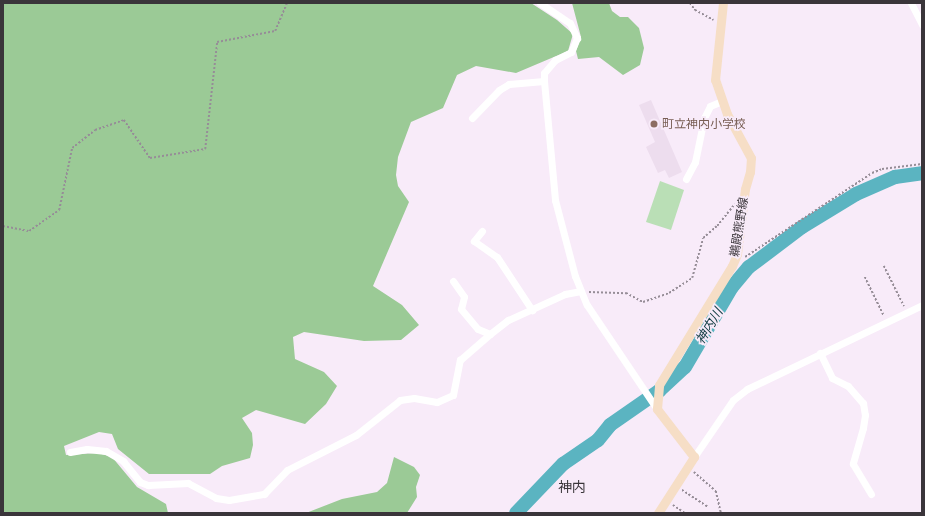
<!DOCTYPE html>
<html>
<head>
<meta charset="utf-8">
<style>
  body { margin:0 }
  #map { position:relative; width:925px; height:516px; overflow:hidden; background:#f8ebf9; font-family:"Exo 2","Noto Sans JP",sans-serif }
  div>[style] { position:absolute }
  .education>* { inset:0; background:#edddee }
  .green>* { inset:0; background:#badfb6 }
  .forest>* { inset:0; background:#9bca96 }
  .river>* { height:14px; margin:-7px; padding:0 7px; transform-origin:7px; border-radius:7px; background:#5bb4c1 }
  .path>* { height:1.5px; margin-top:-0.75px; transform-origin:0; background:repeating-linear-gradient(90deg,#968d97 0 2px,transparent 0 4px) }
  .minor>* { height:7px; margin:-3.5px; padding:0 3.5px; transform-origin:3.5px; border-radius:3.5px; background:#fff }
  .major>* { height:9px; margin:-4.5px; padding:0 4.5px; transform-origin:4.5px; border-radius:4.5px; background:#f6dec6 }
  .dots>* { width:11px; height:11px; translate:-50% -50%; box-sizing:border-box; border:2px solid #f8ebf9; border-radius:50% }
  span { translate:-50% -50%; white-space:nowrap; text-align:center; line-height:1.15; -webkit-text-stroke:3.5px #f8ebf9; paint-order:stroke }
  .education-label { font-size:12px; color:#785e54 }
  .left { translate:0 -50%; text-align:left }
  .street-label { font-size:12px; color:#3a353a }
  .water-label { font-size:13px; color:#184248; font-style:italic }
  .quarter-label { font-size:14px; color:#3a353a }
  .frame { position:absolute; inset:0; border:4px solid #3a353a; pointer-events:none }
</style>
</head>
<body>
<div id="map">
  <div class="education">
    <i style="clip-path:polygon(651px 100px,682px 172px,669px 178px,665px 170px,658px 173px,646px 147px,655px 142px,639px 105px)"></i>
  </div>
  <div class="green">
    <i style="clip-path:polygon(660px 181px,684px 190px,671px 230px,646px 222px)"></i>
  </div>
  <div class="forest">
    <i style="clip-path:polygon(3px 3px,531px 3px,557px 20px,573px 34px,568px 51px,516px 73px,476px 66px,457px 75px,443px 108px,411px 122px,398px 157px,396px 175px,398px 186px,409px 202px,373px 286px,402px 305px,419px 325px,401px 340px,364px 341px,304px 332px,293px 337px,295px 359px,324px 372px,337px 386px,326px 404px,305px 424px,256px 410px,242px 418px,252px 433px,253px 445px,250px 458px,222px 466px,210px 474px,149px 474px,118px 449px,112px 434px,99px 432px,64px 446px,66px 455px,98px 453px,112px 457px,137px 487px,166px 504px,168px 513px,3px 513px)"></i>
    <i style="clip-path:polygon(572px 3px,609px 3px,612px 11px,620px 17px,628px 17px,639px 28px,644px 48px,640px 65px,623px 75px,599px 57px,578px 59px,576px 51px,581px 37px)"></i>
    <i style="clip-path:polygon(394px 457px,414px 467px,420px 475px,416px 487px,417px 497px,407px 513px,306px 513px,342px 499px,377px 492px,387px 483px)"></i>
  </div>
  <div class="river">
    <i style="left:516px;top:513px;width:68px;rotate:-46.2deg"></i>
    <i style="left:563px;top:464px;width:42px;rotate:-34.4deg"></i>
    <i style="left:598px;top:440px;width:19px;rotate:-51deg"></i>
    <i style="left:610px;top:425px;width:60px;rotate:-34.8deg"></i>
    <i style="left:659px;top:391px;width:35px;rotate:-43deg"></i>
    <i style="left:685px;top:367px;width:93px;rotate:-59.6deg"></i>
    <i style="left:732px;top:287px;width:26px;rotate:-50deg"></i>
    <i style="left:749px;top:267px;width:66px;rotate:-37deg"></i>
    <i style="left:802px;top:227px;width:63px;rotate:-31.4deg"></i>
    <i style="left:856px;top:194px;width:43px;rotate:-23.6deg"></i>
    <i style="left:895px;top:177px;width:27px;rotate:-8deg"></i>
  </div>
  <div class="path">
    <i style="left:690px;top:3px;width:9px;rotate:54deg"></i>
    <i style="left:695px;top:10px;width:21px;rotate:28deg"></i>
    <i style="left:3px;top:226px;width:26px;rotate:11deg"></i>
    <i style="left:29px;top:231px;width:37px;rotate:-35deg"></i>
    <i style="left:59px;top:210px;width:63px;rotate:-78.2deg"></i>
    <i style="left:72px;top:148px;width:29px;rotate:-38deg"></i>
    <i style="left:95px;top:130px;width:31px;rotate:-19deg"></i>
    <i style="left:124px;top:120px;width:46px;rotate:55.6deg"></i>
    <i style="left:150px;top:158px;width:56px;rotate:-9.3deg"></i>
    <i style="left:205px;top:149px;width:108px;rotate:-83.6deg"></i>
    <i style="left:217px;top:42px;width:59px;rotate:-10.7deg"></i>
    <i style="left:275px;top:31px;width:30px;rotate:-67deg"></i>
    <i style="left:745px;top:257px;width:152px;rotate:-33.5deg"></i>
    <i style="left:872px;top:173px;width:11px;rotate:-22deg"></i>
    <i style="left:882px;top:169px;width:40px;rotate:-7.1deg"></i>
    <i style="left:884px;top:266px;width:45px;rotate:63.4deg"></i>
    <i style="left:865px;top:277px;width:43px;rotate:64deg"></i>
    <i style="left:589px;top:292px;width:37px;rotate:2deg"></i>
    <i style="left:626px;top:293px;width:19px;rotate:28deg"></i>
    <i style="left:643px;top:302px;width:28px;rotate:-19deg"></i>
    <i style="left:669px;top:293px;width:27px;rotate:-33deg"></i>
    <i style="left:692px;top:278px;width:41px;rotate:-74.6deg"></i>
    <i style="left:703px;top:238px;width:18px;rotate:-41deg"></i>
    <i style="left:717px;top:226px;width:28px;rotate:-51deg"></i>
    <i style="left:694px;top:472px;width:29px;rotate:41deg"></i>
    <i style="left:716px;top:491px;width:23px;rotate:77deg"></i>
    <i style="left:682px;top:490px;width:31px;rotate:33deg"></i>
    <i style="left:673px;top:505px;width:14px;rotate:34deg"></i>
  </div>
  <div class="minor">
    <i style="left:540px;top:3px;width:36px;rotate:34deg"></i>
    <i style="left:570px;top:23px;width:17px;rotate:65deg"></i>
    <i style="left:577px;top:38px;width:15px;rotate:113deg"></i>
    <i style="left:571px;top:52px;width:18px;rotate:153deg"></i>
    <i style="left:555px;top:60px;width:17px;rotate:130deg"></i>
    <i style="left:544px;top:73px;width:8px;rotate:90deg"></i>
    <i style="left:544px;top:81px;width:120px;rotate:84.7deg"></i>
    <i style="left:555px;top:200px;width:79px;rotate:75.3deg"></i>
    <i style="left:575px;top:276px;width:31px;rotate:68deg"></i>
    <i style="left:587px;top:305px;width:125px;rotate:56.1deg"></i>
    <i style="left:911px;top:3px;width:25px;rotate:63deg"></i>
    <i style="left:472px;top:118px;width:39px;rotate:-46deg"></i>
    <i style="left:499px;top:90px;width:12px;rotate:-31deg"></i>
    <i style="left:509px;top:84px;width:35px;rotate:-5deg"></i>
    <i style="left:686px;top:179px;width:19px;rotate:-62deg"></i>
    <i style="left:695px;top:162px;width:45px;rotate:-78.4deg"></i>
    <i style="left:704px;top:118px;width:13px;rotate:-63deg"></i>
    <i style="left:710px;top:106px;width:13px;rotate:-23deg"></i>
    <i style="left:482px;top:231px;width:13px;rotate:129deg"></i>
    <i style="left:474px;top:241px;width:28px;rotate:35deg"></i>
    <i style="left:497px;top:257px;width:64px;rotate:56.6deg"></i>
    <i style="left:453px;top:281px;width:19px;rotate:55deg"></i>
    <i style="left:464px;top:297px;width:12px;rotate:104deg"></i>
    <i style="left:461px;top:309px;width:26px;rotate:50deg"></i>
    <i style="left:478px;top:329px;width:13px;rotate:23deg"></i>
    <i style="left:820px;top:353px;width:28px;rotate:64deg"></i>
    <i style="left:832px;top:378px;width:18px;rotate:27deg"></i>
    <i style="left:848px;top:386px;width:23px;rotate:49deg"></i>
    <i style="left:863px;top:403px;width:12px;rotate:81deg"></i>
    <i style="left:865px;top:415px;width:13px;rotate:99deg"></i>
    <i style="left:863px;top:428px;width:37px;rotate:106deg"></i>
    <i style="left:853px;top:464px;width:35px;rotate:59deg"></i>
    <i style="left:70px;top:452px;width:17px;rotate:-10deg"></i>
    <i style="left:87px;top:449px;width:19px;rotate:6deg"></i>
    <i style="left:106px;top:451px;width:20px;rotate:30deg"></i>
    <i style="left:123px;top:461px;width:27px;rotate:51deg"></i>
    <i style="left:140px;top:482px;width:9px;rotate:21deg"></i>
    <i style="left:148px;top:485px;width:40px;rotate:-2.9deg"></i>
    <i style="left:188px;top:483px;width:32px;rotate:28deg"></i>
    <i style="left:216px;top:498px;width:13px;rotate:9deg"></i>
    <i style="left:229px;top:500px;width:36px;rotate:-10deg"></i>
    <i style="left:264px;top:494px;width:33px;rotate:-46deg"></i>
    <i style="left:287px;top:470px;width:77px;rotate:-26.9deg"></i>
    <i style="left:356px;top:435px;width:56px;rotate:-38.5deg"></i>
    <i style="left:400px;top:400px;width:14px;rotate:-8deg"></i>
    <i style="left:414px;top:398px;width:23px;rotate:10deg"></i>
    <i style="left:437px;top:402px;width:17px;rotate:-24deg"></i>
    <i style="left:453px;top:395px;width:36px;rotate:-79deg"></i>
    <i style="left:460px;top:360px;width:40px;rotate:-41deg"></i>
    <i style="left:490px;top:334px;width:23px;rotate:-38deg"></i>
    <i style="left:508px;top:320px;width:63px;rotate:-24.5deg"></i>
    <i style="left:565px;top:294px;width:16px;rotate:-11deg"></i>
    <i style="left:694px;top:457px;width:69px;rotate:-55.6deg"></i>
    <i style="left:733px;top:400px;width:18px;rotate:-38deg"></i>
    <i style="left:747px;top:389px;width:194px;rotate:-25.6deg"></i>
  </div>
  <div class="major">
    <i style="left:658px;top:513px;width:67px;rotate:-57.3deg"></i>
    <i style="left:694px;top:457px;width:61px;rotate:-127.6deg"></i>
    <i style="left:657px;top:409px;width:24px;rotate:-85deg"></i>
    <i style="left:659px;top:385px;width:140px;rotate:-58.5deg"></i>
    <i style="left:732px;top:266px;width:13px;rotate:-67deg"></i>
    <i style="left:737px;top:254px;width:65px;rotate:-83deg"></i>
    <i style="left:745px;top:189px;width:18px;rotate:-74deg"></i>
    <i style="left:750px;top:172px;width:14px;rotate:-86deg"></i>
    <i style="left:751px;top:158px;width:50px;rotate:-118.6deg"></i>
    <i style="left:727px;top:114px;width:36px;rotate:-109deg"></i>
    <i style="left:715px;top:80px;width:77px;rotate:-84.1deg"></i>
  </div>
  <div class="dots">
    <i style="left:654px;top:124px;background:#8d6e63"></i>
  </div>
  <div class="education-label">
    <span class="left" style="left:662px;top:124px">町立神内小学校</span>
  </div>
  <div class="street-label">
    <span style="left:739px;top:227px;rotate:-81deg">鵜殿熊野線</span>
  </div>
  <div class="water-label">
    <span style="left:709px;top:326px;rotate:-59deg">神内川</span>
  </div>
  <div class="quarter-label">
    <span style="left:572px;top:487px">神内</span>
  </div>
  <div class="frame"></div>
</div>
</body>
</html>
